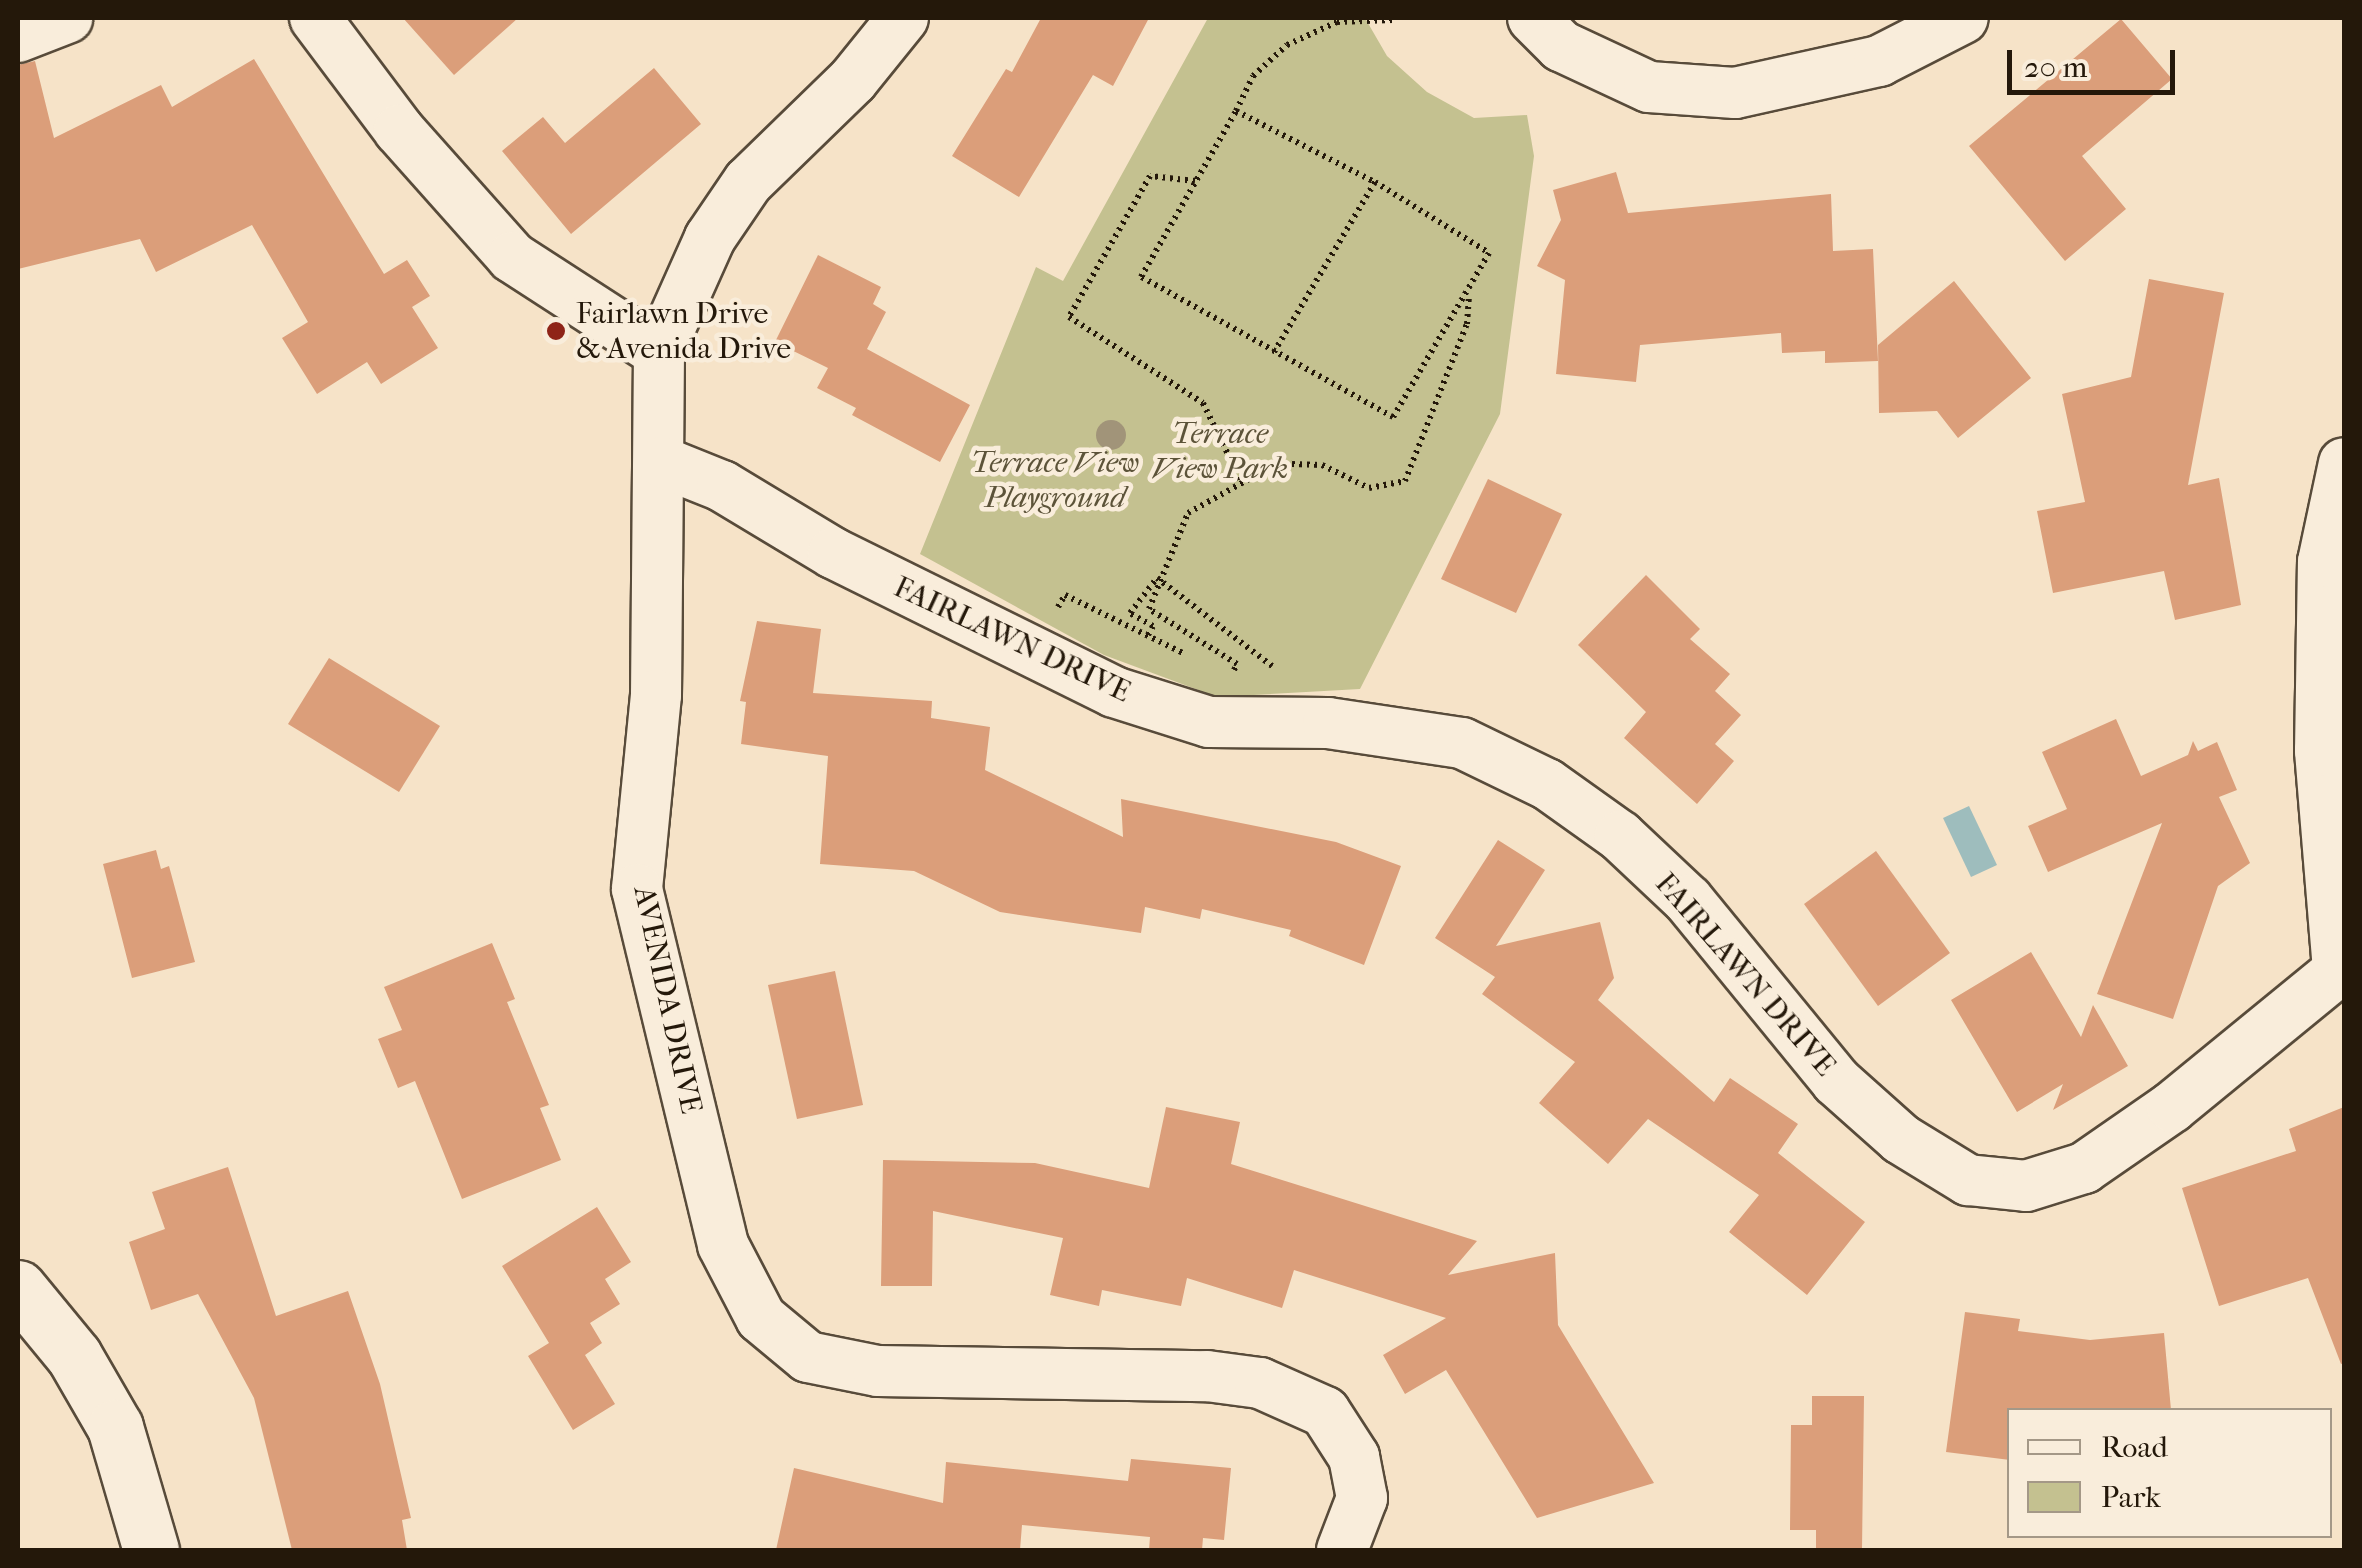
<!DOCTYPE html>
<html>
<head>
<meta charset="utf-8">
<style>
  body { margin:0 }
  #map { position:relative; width:2362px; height:1568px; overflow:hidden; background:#f6e3c8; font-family:"IM FELL French Canon",serif }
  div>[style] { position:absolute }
  .green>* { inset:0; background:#c4c190 }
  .water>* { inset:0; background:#9ebdbd }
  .building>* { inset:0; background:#db9e7a }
  .path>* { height:6px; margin-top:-3px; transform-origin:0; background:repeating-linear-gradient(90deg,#24180a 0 2.5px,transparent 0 7.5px) }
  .roads { filter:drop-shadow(2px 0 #584b3a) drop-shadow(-2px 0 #584b3a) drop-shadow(0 2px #584b3a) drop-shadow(0 -2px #584b3a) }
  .minor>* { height:50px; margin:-25px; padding:0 25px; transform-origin:25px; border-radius:25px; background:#f9eddb }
  .tertiary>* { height:55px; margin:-27.5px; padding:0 27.5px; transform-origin:27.5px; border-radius:27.5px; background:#f9eddb }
  .trees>* { width:30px; height:30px; margin:-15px; border-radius:50%; background:#a19479 }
  .dots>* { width:28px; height:28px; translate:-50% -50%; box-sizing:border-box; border:5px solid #f9eddb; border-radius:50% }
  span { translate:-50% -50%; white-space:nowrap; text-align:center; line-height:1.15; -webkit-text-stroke:9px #f9eddb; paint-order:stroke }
  .poi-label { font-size:30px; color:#24180a }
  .left { translate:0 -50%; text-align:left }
  .park-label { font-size:30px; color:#5c5339; font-style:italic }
  .street-label { font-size:30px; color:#24180a }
  .frame { position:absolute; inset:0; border:20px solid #24180a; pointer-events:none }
  .legend { position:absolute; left:2007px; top:1408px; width:325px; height:130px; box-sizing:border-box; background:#f9eddb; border:2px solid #a49887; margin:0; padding:12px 18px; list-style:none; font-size:30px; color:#24180a }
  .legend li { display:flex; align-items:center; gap:20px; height:50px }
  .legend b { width:50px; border:2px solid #a49887 }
  .scale { position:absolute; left:2007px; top:50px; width:168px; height:45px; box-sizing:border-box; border:5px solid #24180a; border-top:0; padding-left:12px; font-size:30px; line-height:35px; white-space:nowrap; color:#24180a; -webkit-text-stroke:8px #f9eddb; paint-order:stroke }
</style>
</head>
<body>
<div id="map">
  <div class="green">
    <i style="clip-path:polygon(1208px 18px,1365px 18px,1387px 56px,1427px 92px,1474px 118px,1527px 115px,1534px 156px,1500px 414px,1360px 689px,1217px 697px,1104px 655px,920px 554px,1036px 267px,1063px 281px)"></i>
  </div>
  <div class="water">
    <i style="clip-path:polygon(1969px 806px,1997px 865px,1971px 877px,1943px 818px)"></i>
  </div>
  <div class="building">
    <i style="clip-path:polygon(403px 18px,518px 18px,454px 75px)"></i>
    <i style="clip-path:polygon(1041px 18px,1149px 18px,1113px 86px,1093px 75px,1019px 197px,952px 156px,1006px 69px,1012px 72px)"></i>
    <i style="clip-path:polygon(2121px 19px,2172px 79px,2082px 156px,2126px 209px,2065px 261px,1969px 146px)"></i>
    <i style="clip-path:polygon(254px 59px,384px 274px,407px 260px,430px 296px,412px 307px,438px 348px,381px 384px,367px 362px,317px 394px,282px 338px,308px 322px,252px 225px,156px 272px,140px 239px,18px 269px,18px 65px,35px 61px,54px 138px,161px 85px,172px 107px)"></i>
    <i style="clip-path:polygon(654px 68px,701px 124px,571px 234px,502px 151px,543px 117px,565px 143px)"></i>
    <i style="clip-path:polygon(1616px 172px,1628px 213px,1831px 194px,1833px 251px,1873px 249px,1878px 361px,1825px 363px,1825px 351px,1782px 353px,1781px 333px,1640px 345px,1636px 382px,1556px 374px,1565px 280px,1537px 266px,1561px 220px,1553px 190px)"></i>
    <i style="clip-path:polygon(818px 255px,881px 287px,873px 304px,886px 312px,867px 349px,970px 405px,940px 462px,852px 415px,856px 408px,817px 388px,828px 368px,775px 342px)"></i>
    <i style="clip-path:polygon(2149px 279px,2224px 293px,2188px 485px,2219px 478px,2241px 605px,2175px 620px,2164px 571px,2053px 593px,2037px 511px,2085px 502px,2062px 394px,2131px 377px)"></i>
    <i style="clip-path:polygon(1954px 281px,2031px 378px,1958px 438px,1937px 411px,1879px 413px,1878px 345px)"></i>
    <i style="clip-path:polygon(1488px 479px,1562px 514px,1516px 613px,1441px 579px)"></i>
    <i style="clip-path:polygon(1646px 575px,1700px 629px,1690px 639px,1730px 674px,1715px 691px,1741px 715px,1715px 744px,1734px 761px,1697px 804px,1624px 738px,1646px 712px,1578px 645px)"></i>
    <i style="clip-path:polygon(757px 621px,821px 629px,813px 693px,932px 701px,931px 718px,990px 727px,985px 770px,1123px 837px,1121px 799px,1336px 842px,1401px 866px,1364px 965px,1289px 936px,1291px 930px,1202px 909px,1200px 919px,1145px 907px,1141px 933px,1000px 912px,914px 871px,820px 864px,828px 756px,741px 744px,746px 702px,740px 701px)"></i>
    <i style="clip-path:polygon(329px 658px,440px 726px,399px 792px,288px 724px)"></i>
    <i style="clip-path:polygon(2116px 719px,2141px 776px,2188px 755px,2193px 741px,2198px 751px,2217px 742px,2237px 790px,2219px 797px,2250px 863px,2218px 886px,2173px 1019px,2097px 994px,2162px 823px,2048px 872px,2028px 826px,2067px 809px,2042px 752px)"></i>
    <i style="clip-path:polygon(1498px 840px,1545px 870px,1496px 946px,1600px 922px,1614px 978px,1598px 1000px,1714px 1102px,1730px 1078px,1798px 1124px,1778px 1153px,1865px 1222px,1807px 1295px,1729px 1232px,1759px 1195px,1648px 1119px,1608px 1164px,1539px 1103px,1575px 1062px,1482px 994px,1495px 977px,1435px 938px)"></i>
    <i style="clip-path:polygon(156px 850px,161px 869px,169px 866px,195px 962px,132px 978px,103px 864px)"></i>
    <i style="clip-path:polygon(1876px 851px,1950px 953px,1878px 1006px,1804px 904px)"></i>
    <i style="clip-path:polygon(492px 943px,515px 999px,507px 1002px,549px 1105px,540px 1108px,561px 1160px,462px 1199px,415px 1081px,398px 1088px,378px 1039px,402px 1030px,384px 987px)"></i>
    <i style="clip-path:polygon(2031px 952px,2081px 1037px,2093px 1005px,2128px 1066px,2053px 1110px,2063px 1084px,2017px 1112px,1951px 1000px)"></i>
    <i style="clip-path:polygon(835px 971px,863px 1105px,797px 1119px,768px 985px)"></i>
    <i style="clip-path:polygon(1166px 1107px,1240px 1122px,1231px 1164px,1477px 1241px,1448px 1275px,1555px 1253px,1558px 1325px,1654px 1483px,1537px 1518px,1446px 1370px,1405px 1394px,1383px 1355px,1446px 1318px,1294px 1270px,1282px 1308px,1187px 1278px,1181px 1306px,1102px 1290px,1099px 1306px,1050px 1295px,1063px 1238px,933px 1211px,932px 1286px,881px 1286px,883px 1160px,1035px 1163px,1149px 1188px)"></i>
    <i style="clip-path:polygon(2344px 1107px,2344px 1363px,2341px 1364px,2308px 1278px,2219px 1306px,2182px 1188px,2296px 1151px,2289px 1129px)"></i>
    <i style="clip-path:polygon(228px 1167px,276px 1316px,348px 1291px,380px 1384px,411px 1518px,402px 1520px,407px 1550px,292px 1550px,254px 1398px,198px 1294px,151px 1310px,129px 1242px,165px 1229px,152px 1192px)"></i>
    <i style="clip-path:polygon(597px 1207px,631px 1262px,605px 1279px,620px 1304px,590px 1323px,602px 1343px,585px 1355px,615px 1404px,573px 1430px,528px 1356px,549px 1343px,502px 1266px)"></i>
    <i style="clip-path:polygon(1965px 1312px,2020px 1319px,2018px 1331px,2090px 1340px,2164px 1333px,2171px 1410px,2010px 1410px,2010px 1460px,1946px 1452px)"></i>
    <i style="clip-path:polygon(1812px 1396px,1864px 1396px,1862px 1550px,1816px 1550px,1816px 1530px,1790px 1530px,1791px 1425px,1812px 1425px)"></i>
    <i style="clip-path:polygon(1131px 1459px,1231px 1468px,1224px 1540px,1203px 1538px,1202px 1550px,1149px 1550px,1150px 1537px,1022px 1525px,1020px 1550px,776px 1550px,794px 1468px,943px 1503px,946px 1462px,1128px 1481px)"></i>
  </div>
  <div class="path">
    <i style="left:1236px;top:111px;width:156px;rotate:27.1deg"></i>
    <i style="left:1375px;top:182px;width:134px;rotate:31.9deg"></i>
    <i style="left:1489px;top:253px;width:190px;rotate:120.3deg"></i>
    <i style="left:1393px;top:417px;width:288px;rotate:-150.9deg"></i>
    <i style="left:1141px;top:277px;width:191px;rotate:-60.2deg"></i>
    <i style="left:1236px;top:111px;width:39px;rotate:-64deg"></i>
    <i style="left:1253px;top:76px;width:46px;rotate:-42.4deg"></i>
    <i style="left:1287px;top:45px;width:55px;rotate:-24.7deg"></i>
    <i style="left:1337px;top:22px;width:56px;rotate:-2deg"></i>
    <i style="left:1195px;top:181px;width:45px;rotate:-173.7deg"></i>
    <i style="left:1150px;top:176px;width:163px;rotate:119.9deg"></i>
    <i style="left:1069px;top:317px;width:159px;rotate:32.7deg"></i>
    <i style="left:1203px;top:403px;width:89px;rotate:64deg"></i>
    <i style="left:1274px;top:352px;width:198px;rotate:-59.3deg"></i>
    <i style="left:1058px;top:607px;width:14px;rotate:-60deg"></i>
    <i style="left:1065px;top:595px;width:134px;rotate:26.2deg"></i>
    <i style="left:1148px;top:635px;width:10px;rotate:-61deg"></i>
    <i style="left:1153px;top:626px;width:26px;rotate:-151deg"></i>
    <i style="left:1130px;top:613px;width:44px;rotate:-52.4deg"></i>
    <i style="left:1157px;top:578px;width:145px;rotate:37.4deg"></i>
    <i style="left:1234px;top:670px;width:7px;rotate:-63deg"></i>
    <i style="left:1237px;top:664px;width:104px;rotate:-148deg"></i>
    <i style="left:1149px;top:609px;width:104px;rotate:-67.9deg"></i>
    <i style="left:1188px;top:513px;width:86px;rotate:-29.2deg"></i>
    <i style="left:1263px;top:471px;width:30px;rotate:-14deg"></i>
    <i style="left:1292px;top:464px;width:30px;rotate:2deg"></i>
    <i style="left:1322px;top:465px;width:52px;rotate:26.1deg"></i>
    <i style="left:1369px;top:488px;width:37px;rotate:-11deg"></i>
    <i style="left:1405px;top:481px;width:169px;rotate:-68.5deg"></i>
    <i style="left:1467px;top:324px;width:27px;rotate:-86deg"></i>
  </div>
  <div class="roads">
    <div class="minor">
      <i style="left:315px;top:18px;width:140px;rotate:53.1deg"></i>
      <i style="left:399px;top:130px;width:170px;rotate:48.3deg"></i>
      <i style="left:512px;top:257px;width:175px;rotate:32.9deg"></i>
      <i style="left:903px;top:18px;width:80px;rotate:128.9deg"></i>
      <i style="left:853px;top:80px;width:146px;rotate:135.8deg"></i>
      <i style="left:748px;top:182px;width:68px;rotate:124.2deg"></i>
      <i style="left:710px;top:238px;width:125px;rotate:114.1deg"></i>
      <i style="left:659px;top:352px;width:343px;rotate:90.5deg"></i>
      <i style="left:656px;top:695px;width:195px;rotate:95.6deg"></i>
      <i style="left:637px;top:889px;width:366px;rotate:76.4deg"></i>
      <i style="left:723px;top:1245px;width:82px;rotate:62.5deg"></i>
      <i style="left:761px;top:1318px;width:61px;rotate:39.7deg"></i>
      <i style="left:808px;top:1357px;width:71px;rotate:11.3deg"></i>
      <i style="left:878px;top:1371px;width:329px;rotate:0.9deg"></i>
      <i style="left:1207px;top:1376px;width:53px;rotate:7.5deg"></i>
      <i style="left:1260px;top:1383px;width:71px;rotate:24deg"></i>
      <i style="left:1325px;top:1412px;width:54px;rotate:57.2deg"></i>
      <i style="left:1354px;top:1457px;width:42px;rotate:79deg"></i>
      <i style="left:1362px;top:1498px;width:56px;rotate:111deg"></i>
      <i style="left:1533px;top:18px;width:40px;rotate:45deg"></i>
      <i style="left:1561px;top:46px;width:97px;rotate:25deg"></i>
      <i style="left:1649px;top:87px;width:86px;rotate:4deg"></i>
      <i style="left:1735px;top:93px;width:148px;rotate:-12.5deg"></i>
      <i style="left:1879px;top:61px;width:94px;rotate:-27.1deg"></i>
      <i style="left:18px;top:37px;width:53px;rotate:-21.2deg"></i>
      <i style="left:662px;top:462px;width:65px;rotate:21.8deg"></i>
      <i style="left:722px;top:486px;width:130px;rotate:31.1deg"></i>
      <i style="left:833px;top:553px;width:313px;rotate:26.3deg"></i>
      <i style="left:1114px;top:692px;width:100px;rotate:17.5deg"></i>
      <i style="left:1209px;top:722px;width:119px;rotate:0.5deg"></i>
      <i style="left:1328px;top:723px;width:135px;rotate:8.5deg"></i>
      <i style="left:1462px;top:743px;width:94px;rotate:25.8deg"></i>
      <i style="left:1547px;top:784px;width:90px;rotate:35.5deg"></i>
      <i style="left:1620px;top:836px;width:93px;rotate:43.3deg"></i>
      <i style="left:1688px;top:900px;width:234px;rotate:50.7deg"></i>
      <i style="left:1836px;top:1081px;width:87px;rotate:41.7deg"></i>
      <i style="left:1901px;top:1139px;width:79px;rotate:31.5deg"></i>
      <i style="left:1968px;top:1180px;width:58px;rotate:5.9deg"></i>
      <i style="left:2026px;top:1186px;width:61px;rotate:-17.2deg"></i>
      <i style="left:2084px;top:1168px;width:107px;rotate:-34.7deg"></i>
      <i style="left:2172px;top:1107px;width:222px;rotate:-39.3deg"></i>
      <i style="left:2338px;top:970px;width:220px;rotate:-94.7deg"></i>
      <i style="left:2320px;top:751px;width:189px;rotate:-89.1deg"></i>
      <i style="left:2323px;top:562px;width:101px;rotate:-78deg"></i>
    </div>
    <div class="tertiary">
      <i style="left:18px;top:1288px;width:88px;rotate:50.5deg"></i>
      <i style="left:74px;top:1356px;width:82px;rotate:60deg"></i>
      <i style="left:115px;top:1427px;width:128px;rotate:73.7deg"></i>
    </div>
  </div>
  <div class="trees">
    <i style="left:1111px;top:435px"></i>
  </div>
  <div class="dots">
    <i style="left:556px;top:331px;background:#8f2418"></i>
  </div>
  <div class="poi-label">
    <span class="left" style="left:576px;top:331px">Fairlawn Drive<br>&amp; Avenida Drive</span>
  </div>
  <div class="park-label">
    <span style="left:1220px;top:451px">Terrace<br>View Park</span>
    <span style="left:1055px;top:480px">Terrace View<br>Playground</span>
  </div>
  <div class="street-label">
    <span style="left:1012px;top:640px;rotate:25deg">FAIRLAWN DRIVE</span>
    <span style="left:1745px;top:975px;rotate:49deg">FAIRLAWN DRIVE</span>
    <span style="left:667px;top:1000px;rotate:78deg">AVENIDA DRIVE</span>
  </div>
  <div class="frame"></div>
  <ul class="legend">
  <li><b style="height:12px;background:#f9eddb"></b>Road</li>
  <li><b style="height:28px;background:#c4c190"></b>Park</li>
  </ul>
  <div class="scale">20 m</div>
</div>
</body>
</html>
